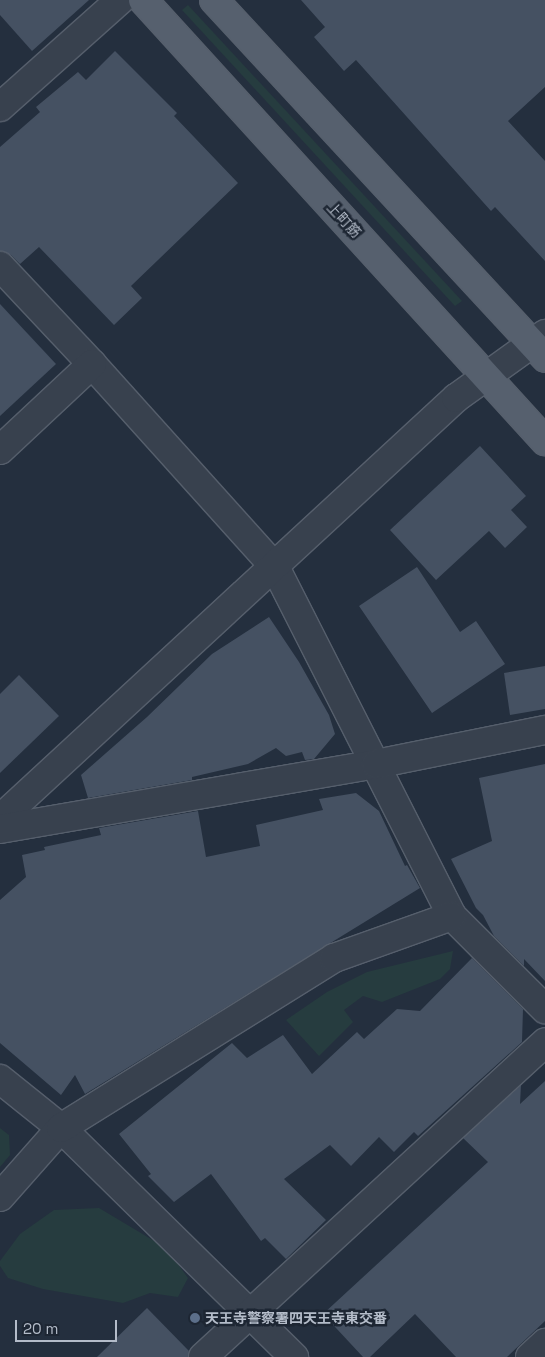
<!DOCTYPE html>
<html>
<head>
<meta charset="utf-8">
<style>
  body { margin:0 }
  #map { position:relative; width:545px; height:1357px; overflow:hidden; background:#242f3e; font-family:"Space Grotesk","Noto Sans JP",sans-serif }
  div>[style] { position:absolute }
  .green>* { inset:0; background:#263c3f }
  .building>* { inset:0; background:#455162 }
  .roads { filter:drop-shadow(1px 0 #565f6c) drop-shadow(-1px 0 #565f6c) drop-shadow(0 1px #565f6c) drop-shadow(0 -1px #565f6c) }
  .minor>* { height:28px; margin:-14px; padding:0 14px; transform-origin:14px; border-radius:14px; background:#38414e }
  .tertiary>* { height:28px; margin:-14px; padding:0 14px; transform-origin:14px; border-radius:14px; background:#38414e }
  .primary>* { height:28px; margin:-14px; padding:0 14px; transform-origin:14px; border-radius:14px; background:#56606e }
  .dots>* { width:14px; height:14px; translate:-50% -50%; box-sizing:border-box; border:2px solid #1d2633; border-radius:50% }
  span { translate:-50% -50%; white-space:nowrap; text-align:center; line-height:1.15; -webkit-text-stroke:5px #1d2633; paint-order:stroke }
  .street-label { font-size:14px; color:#b4bcc9 }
  .poi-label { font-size:14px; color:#b4bcc9; font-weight:700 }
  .left { translate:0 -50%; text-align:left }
  .scale { position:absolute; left:15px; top:1320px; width:102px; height:22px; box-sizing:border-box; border:2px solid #b4bcc9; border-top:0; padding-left:6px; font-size:15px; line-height:18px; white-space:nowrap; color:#b4bcc9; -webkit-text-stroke:4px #1d2633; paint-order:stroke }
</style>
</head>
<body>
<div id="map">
  <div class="green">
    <i style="clip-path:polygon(188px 5px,462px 301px,455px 306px,182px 10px)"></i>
    <i style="clip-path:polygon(453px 951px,450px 969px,440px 979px,382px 1002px,363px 996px,344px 1010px,353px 1022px,319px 1056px,286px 1020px,327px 992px,367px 972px)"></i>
    <i style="clip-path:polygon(0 1128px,9px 1135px,10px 1155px,0 1167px)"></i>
    <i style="clip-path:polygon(99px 1208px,166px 1248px,188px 1278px,178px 1297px,150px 1293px,123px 1303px,43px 1289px,8px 1278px,0 1266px,0 1261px,20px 1234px,54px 1210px)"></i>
  </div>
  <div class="building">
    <i style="clip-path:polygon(0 0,89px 0,32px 51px,0 15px)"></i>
    <i style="clip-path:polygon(301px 0,545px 0,545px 87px,508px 121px,545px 161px,545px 261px,495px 207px,491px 211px,356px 60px,344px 71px,314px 37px,325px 27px)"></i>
    <i style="clip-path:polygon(115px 51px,177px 113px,174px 116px,238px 183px,131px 286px,142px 298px,114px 325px,39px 247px,20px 264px,11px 255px,0 251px,0 147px,40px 112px,36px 107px,78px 72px,86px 80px)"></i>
    <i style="clip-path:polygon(0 304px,56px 364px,0 416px)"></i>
    <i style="clip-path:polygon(480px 446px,526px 496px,511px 510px,527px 527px,505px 548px,489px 531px,436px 580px,390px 530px)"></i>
    <i style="clip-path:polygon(417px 567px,460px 632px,476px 621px,505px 664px,432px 713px,359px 606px)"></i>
    <i style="clip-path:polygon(269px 617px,299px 662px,329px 715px,335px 734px,314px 759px,305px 760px,302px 752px,286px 756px,276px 748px,248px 764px,192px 777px,192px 780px,88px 798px,81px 775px,147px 717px,212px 654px)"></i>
    <i style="clip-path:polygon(545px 666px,545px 709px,510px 715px,504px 673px)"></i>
    <i style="clip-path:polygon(19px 675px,59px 716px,0 773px,0 694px)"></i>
    <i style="clip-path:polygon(545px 764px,545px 981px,524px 959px,524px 966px,494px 936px,483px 915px,476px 908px,451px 859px,492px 841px,479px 778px)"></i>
    <i style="clip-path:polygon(356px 793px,379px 811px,405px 866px,407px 865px,420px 888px,85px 1094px,75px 1075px,61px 1095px,0 1043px,0 900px,26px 877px,22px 855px,45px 850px,44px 847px,101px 835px,99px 828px,198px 811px,206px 857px,260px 846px,256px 825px,323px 810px,319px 799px)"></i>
    <i style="clip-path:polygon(472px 958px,523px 1009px,522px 1042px,418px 1136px,414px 1132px,394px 1152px,379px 1137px,351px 1166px,330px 1145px,284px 1179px,326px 1220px,286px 1259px,265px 1238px,261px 1241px,211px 1174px,174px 1202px,148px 1176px,151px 1174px,119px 1134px,232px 1043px,247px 1058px,283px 1035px,312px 1074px,357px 1032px,364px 1039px,397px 1009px,420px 1011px)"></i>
    <i style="clip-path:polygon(545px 1081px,545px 1321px,507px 1357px,456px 1357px,415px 1314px,370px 1357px,363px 1357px,323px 1314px,488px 1162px,463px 1138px,521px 1085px,520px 1104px)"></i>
    <i style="clip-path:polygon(147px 1308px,189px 1351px,188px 1357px,97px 1357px)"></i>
  </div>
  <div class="roads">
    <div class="minor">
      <i style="left:0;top:107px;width:161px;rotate:-41.7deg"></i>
      <i style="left:0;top:266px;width:134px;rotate:46.8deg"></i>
      <i style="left:92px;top:364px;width:273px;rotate:48deg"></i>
      <i style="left:275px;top:567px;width:391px;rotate:63.1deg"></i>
      <i style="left:452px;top:916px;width:132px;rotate:45deg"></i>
      <i style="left:0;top:819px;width:621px;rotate:-42.71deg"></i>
      <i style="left:456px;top:398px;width:110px;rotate:-35.7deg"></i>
      <i style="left:0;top:1079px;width:78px;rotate:38.8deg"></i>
      <i style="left:61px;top:1128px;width:327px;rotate:44.5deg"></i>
      <i style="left:0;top:1197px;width:92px;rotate:-48.5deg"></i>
      <i style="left:61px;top:1128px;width:322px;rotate:-31.9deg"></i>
      <i style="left:334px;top:958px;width:125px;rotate:-19.6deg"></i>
      <i style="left:530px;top:1357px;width:21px;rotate:-43deg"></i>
    </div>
    <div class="tertiary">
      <i style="left:0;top:450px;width:126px;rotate:-43.1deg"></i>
      <i style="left:0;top:829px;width:382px;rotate:-9.8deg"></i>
      <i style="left:376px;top:764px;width:172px;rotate:-11.4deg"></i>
      <i style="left:203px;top:1357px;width:465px;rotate:-42.6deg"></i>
    </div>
    <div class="primary">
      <i style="left:143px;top:0;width:597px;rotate:47.65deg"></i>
      <i style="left:214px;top:0;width:488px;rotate:47.2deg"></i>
    </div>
  </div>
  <div class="dots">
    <i style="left:195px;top:1318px;background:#5c6f8a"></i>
  </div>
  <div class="street-label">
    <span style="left:344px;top:220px;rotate:47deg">上町筋</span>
  </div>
  <div class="poi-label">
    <span class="left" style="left:205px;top:1318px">天王寺警察署四天王寺東交番</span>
  </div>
  <div class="scale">20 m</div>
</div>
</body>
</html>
